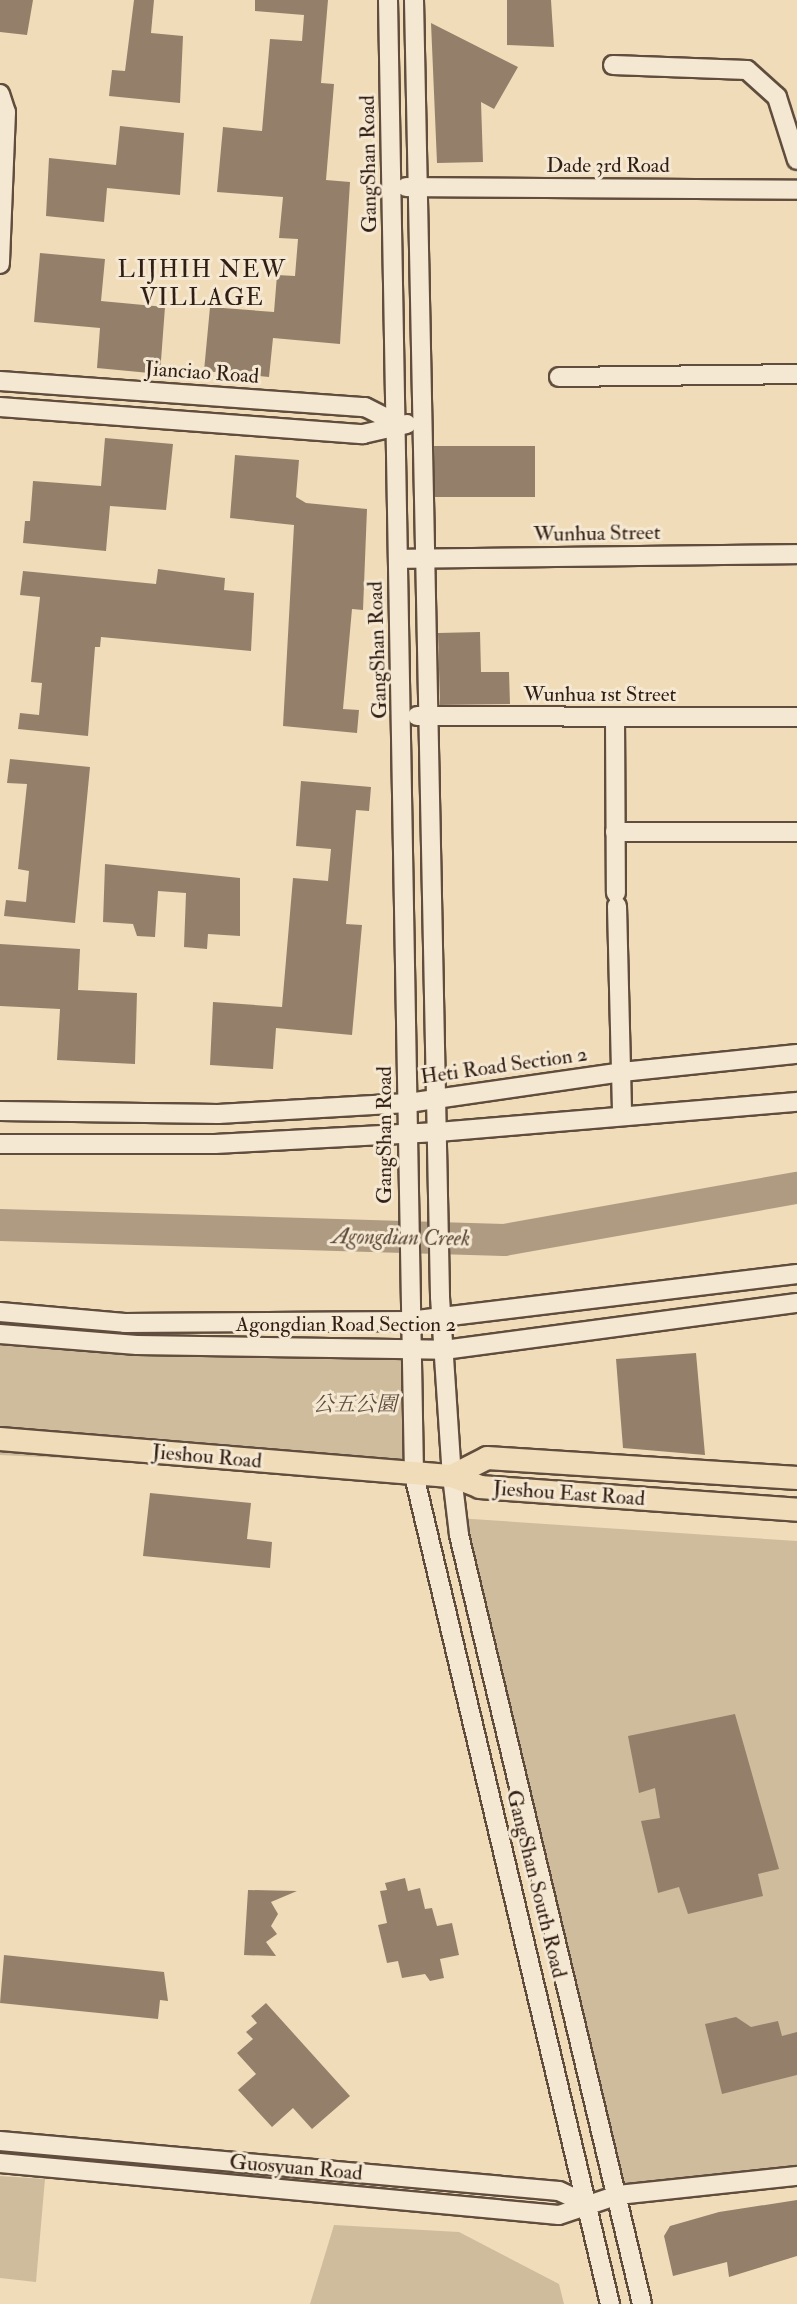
<!DOCTYPE html>
<html>
<head>
<meta charset="utf-8">
<style>
  body { margin:0 }
  #map { position:relative; width:797px; height:2304px; overflow:hidden; background:#f0dcb9; font-family:"IM FELL Double Pica","Noto Serif TC",serif }
  div>[style] { position:absolute }
  .green>* { inset:0; background:#cfbc9d }
  .river>* { height:32px; margin:-16px; padding:0 16px; transform-origin:16px; border-radius:16px; background:#af9b81 }
  .building>* { inset:0; background:#94806a }
  .roads { filter:drop-shadow(2px 0 #604d3d) drop-shadow(-2px 0 #604d3d) drop-shadow(0 2px #604d3d) drop-shadow(0 -2px #604d3d) }
  .minor>* { height:18px; margin:-9px; padding:0 9px; transform-origin:9px; border-radius:9px; background:#f5e8d2 }
  .major>* { height:22px; margin:-11px; padding:0 11px; transform-origin:11px; border-radius:11px; background:#f0dcb9 }
  span { translate:-50% -50%; white-space:nowrap; text-align:center; line-height:1.15; -webkit-text-stroke:6px #f5e8d2; paint-order:stroke }
  .street-label { font-size:21px; color:#301d14 }
  .park-label { font-size:21px; color:#604d3d; font-style:italic }
  .water-label { font-size:22px; color:#5c493a; font-style:italic }
  .quarter-label { font-size:24px; color:#301d14; letter-spacing:1.5px }
</style>
</head>
<body>
<div id="map">
  <div class="green">
    <i style="clip-path:polygon(0 1334px,409px 1351px,414px 1475px,0 1455px)"></i>
    <i style="clip-path:polygon(457px 1518px,797px 1541px,797px 2169px,618px 2195px)"></i>
    <i style="clip-path:polygon(0 2176px,45px 2179px,36px 2282px,0 2278px)"></i>
    <i style="clip-path:polygon(334px 2225px,459px 2232px,559px 2284px,564px 2304px,310px 2304px)"></i>
  </div>
  <div class="river">
    <i style="left:0;top:1225px;width:504px;rotate:1.7deg"></i>
    <i style="left:504px;top:1240px;width:298px;rotate:-10.1deg"></i>
  </div>
  <div class="building">
    <i style="clip-path:polygon(0 0,33px 0,27px 35px,0 32px)"></i>
    <i style="clip-path:polygon(134px 0,154px 0,151px 33px,183px 36px,180px 103px,109px 96px,112px 70px,125px 71px)"></i>
    <i style="clip-path:polygon(255px 0,328px 0,321px 83px,334px 84px,326px 180px,350px 182px,340px 344px,273px 338px,269px 377px,204px 371px,210px 307px,274px 312px,277px 275px,295px 276px,298px 239px,279px 238px,283px 197px,217px 192px,223px 127px,262px 131px,270px 39px,302px 41px,304px 15px,255px 11px)"></i>
    <i style="clip-path:polygon(507px 0,551px 0,554px 47px,507px 45px)"></i>
    <i style="clip-path:polygon(431px 23px,518px 67px,494px 109px,481px 102px,483px 162px,437px 163px)"></i>
    <i style="clip-path:polygon(120px 126px,184px 133px,180px 195px,107px 188px,104px 222px,46px 216px,49px 158px,116px 165px)"></i>
    <i style="clip-path:polygon(40px 253px,105px 259px,101px 301px,165px 307px,160px 374px,97px 368px,100px 328px,34px 322px)"></i>
    <i style="clip-path:polygon(105px 438px,173px 444px,166px 510px,110px 506px,106px 551px,23px 543px,25px 521px,30px 521px,33px 481px,101px 486px)"></i>
    <i style="clip-path:polygon(434px 446px,535px 446px,535px 497px,435px 497px)"></i>
    <i style="clip-path:polygon(235px 455px,299px 460px,296px 497px,306px 503px,367px 509px,363px 610px,352px 609px,343px 709px,359px 710px,357px 733px,283px 726px,294px 525px,230px 518px)"></i>
    <i style="clip-path:polygon(158px 569px,225px 578px,224px 590px,254px 593px,251px 651px,101px 637px,100px 647px,95px 647px,88px 736px,18px 729px,20px 713px,39px 715px,42px 683px,31px 682px,40px 597px,20px 595px,23px 571px,156px 584px)"></i>
    <i style="clip-path:polygon(480px 632px,481px 672px,509px 672px,510px 704px,440px 705px,438px 633px)"></i>
    <i style="clip-path:polygon(10px 759px,90px 767px,75px 923px,4px 916px,6px 900px,26px 902px,29px 871px,18px 869px,27px 784px,7px 783px)"></i>
    <i style="clip-path:polygon(301px 781px,371px 787px,369px 811px,356px 810px,346px 924px,362px 925px,352px 1035px,276px 1028px,273px 1069px,210px 1065px,213px 1002px,282px 1007px,293px 878px,328px 881px,331px 849px,296px 846px)"></i>
    <i style="clip-path:polygon(105px 864px,240px 878px,240px 936px,208px 934px,207px 949px,184px 947px,186px 893px,158px 891px,155px 937px,137px 936px,133px 924px,103px 922px)"></i>
    <i style="clip-path:polygon(0 944px,80px 949px,78px 990px,137px 993px,135px 1064px,57px 1060px,60px 1009px,0 1006px)"></i>
    <i style="clip-path:polygon(696px 1353px,705px 1455px,623px 1448px,616px 1359px)"></i>
    <i style="clip-path:polygon(150px 1493px,251px 1503px,247px 1539px,272px 1542px,270px 1568px,143px 1556px)"></i>
    <i style="clip-path:polygon(735px 1714px,779px 1869px,758px 1874px,763px 1896px,688px 1914px,679px 1887px,658px 1893px,641px 1821px,660px 1818px,655px 1788px,639px 1793px,628px 1736px)"></i>
    <i style="clip-path:polygon(405px 1878px,408px 1891px,420px 1888px,425px 1909px,432px 1908px,437px 1926px,452px 1923px,459px 1955px,440px 1959px,444px 1978px,430px 1981px,425px 1974px,402px 1978px,398px 1961px,387px 1963px,378px 1925px,387px 1923px,380px 1891px,387px 1890px,385px 1883px)"></i>
    <i style="clip-path:polygon(248px 1890px,297px 1891px,271px 1902px,278px 1914px,271px 1926px,277px 1934px,266px 1942px,276px 1956px,244px 1955px)"></i>
    <i style="clip-path:polygon(4px 1955px,164px 1972px,168px 2001px,160px 2000px,158px 2019px,0 2003px)"></i>
    <i style="clip-path:polygon(266px 2003px,350px 2096px,312px 2129px,293px 2108px,272px 2127px,238px 2090px,256px 2074px,237px 2053px,253px 2039px,246px 2032px,257px 2023px,251px 2016px)"></i>
    <i style="clip-path:polygon(736px 2017px,751px 2027px,778px 2021px,782px 2036px,797px 2032px,797px 2075px,722px 2094px,705px 2024px)"></i>
    <i style="clip-path:polygon(797px 2200px,797px 2256px,729px 2277px,727px 2262px,673px 2276px,664px 2236px,670px 2226px,719px 2212px)"></i>
  </div>
  <div class="roads">
    <div class="minor">
      <i style="left:388px;top:0;width:1475px;rotate:88.99deg"></i>
      <i style="left:414px;top:1475px;width:852px;rotate:76.7deg"></i>
      <i style="left:414px;top:0;width:1297px;rotate:88.85deg"></i>
      <i style="left:440px;top:1297px;width:179px;rotate:86.2deg"></i>
      <i style="left:452px;top:1476px;width:59px;rotate:83.2deg"></i>
      <i style="left:459px;top:1535px;width:790px;rotate:76.61deg"></i>
      <i style="left:613px;top:65px;width:134px;rotate:2.1deg"></i>
      <i style="left:747px;top:70px;width:40px;rotate:42deg"></i>
      <i style="left:777px;top:97px;width:66px;rotate:72.4deg"></i>
      <i style="left:0;top:94px;width:19px;rotate:72deg"></i>
      <i style="left:6px;top:112px;width:152px;rotate:92.3deg"></i>
      <i style="left:406px;top:187px;width:391px;rotate:0.4deg"></i>
      <i style="left:559px;top:377px;width:238px;rotate:-0.7deg"></i>
      <i style="left:0;top:381px;width:366px;rotate:4.1deg"></i>
      <i style="left:365px;top:407px;width:36px;rotate:27deg"></i>
      <i style="left:0;top:407px;width:364px;rotate:4.3deg"></i>
      <i style="left:363px;top:434px;width:45px;rotate:-12.8deg"></i>
      <i style="left:398px;top:559px;width:399px;rotate:-0.7deg"></i>
      <i style="left:417px;top:716px;width:380px;rotate:0.2deg"></i>
      <i style="left:615px;top:718px;width:175px;rotate:89.7deg"></i>
      <i style="left:615px;top:832px;width:182px"></i>
      <i style="left:617px;top:906px;width:210px;rotate:88.6deg"></i>
      <i style="left:0;top:1111px;width:218px;rotate:0.8deg"></i>
      <i style="left:218px;top:1114px;width:190px;rotate:-3.3deg"></i>
      <i style="left:408px;top:1103px;width:216px;rotate:-8.2deg"></i>
      <i style="left:622px;top:1072px;width:176px;rotate:-5.9deg"></i>
      <i style="left:0;top:1144px;width:215px"></i>
      <i style="left:215px;top:1144px;width:223px;rotate:-3.1deg"></i>
      <i style="left:438px;top:1132px;width:360px;rotate:-4.8deg"></i>
      <i style="left:0;top:1312px;width:125px;rotate:5deg"></i>
      <i style="left:125px;top:1323px;width:284px;rotate:-0.4deg"></i>
      <i style="left:409px;top:1321px;width:391px;rotate:-6.9deg"></i>
      <i style="left:0;top:1334px;width:137px;rotate:4.6deg"></i>
      <i style="left:137px;top:1345px;width:307px;rotate:0.9deg"></i>
      <i style="left:444px;top:1350px;width:356px;rotate:-7.6deg"></i>
      <i style="left:0;top:2141px;width:561px;rotate:5.11deg"></i>
      <i style="left:559px;top:2191px;width:29px;rotate:25deg"></i>
      <i style="left:0;top:2163px;width:561px;rotate:5.31deg"></i>
      <i style="left:559px;top:2215px;width:62px;rotate:-18.7deg"></i>
      <i style="left:618px;top:2195px;width:180px;rotate:-6.1deg"></i>
    </div>
    <div class="major">
      <i style="left:0;top:1439px;width:454px;rotate:4.7deg"></i>
      <i style="left:452px;top:1476px;width:30px;rotate:21deg"></i>
      <i style="left:480px;top:1487px;width:318px;rotate:4.1deg"></i>
      <i style="left:452px;top:1476px;width:39px;rotate:-27deg"></i>
      <i style="left:487px;top:1458px;width:311px;rotate:3.7deg"></i>
    </div>
  </div>
  <div class="street-label">
    <span style="left:369px;top:164px;rotate:-91deg">GangShan Road</span>
    <span style="left:608px;top:166px">Dade 3rd Road</span>
    <span style="left:202px;top:373px;rotate:4deg">Jianciao Road</span>
    <span style="left:597px;top:534px;rotate:-1deg">Wunhua Street</span>
    <span style="left:378px;top:650px;rotate:-92deg">GangShan Road</span>
    <span style="left:600px;top:695px">Wunhua 1st Street</span>
    <span style="left:504px;top:1066px;rotate:-8deg">Heti Road Section 2</span>
    <span style="left:385px;top:1135px;rotate:-90deg">GangShan Road</span>
    <span style="left:346px;top:1325px">Agongdian Road Section 2</span>
    <span style="left:207px;top:1457px;rotate:5deg">Jieshou Road</span>
    <span style="left:569px;top:1494px;rotate:4deg">Jieshou East Road</span>
    <span style="left:536px;top:1884px;rotate:76deg">GangShan South Road</span>
    <span style="left:296px;top:2168px;rotate:5deg">Guosyuan Road</span>
  </div>
  <div class="park-label">
    <span style="left:355px;top:1405px">公五公園</span>
  </div>
  <div class="water-label">
    <span style="left:401px;top:1238px;rotate:1deg">Agongdian Creek</span>
  </div>
  <div class="quarter-label">
    <span style="left:202px;top:284px">LIJHIH NEW<br>VILLAGE</span>
  </div>
</div>
</body>
</html>
